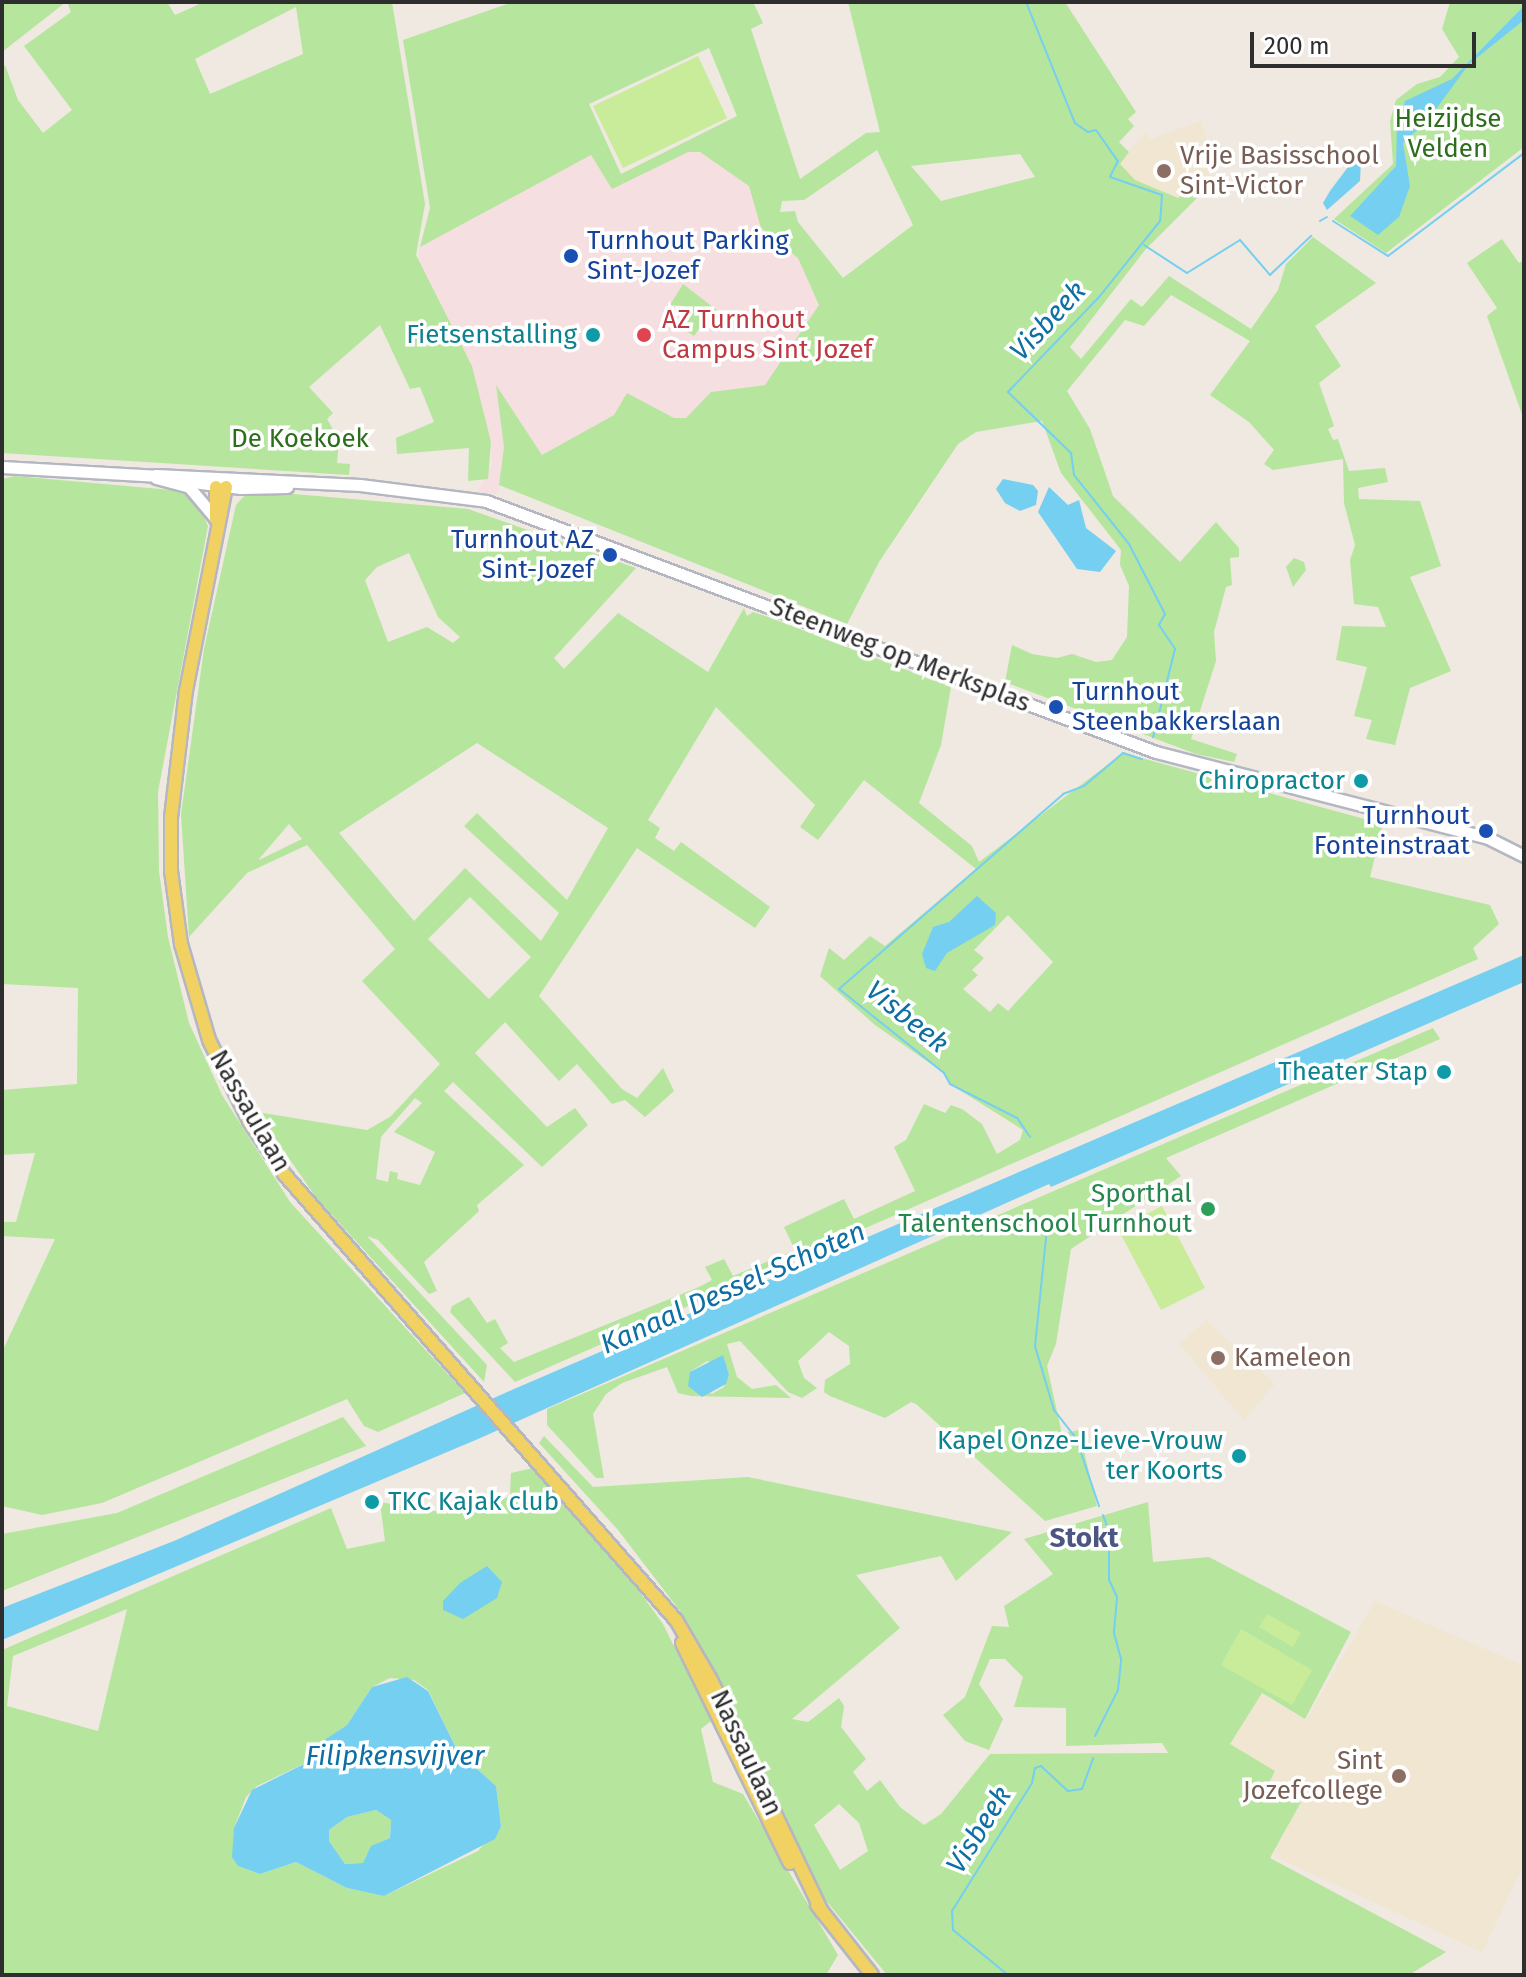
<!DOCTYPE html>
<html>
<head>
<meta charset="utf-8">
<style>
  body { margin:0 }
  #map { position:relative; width:1526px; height:1977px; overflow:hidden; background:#efe9e1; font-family:"Fira Sans",sans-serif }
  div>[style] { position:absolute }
  .education>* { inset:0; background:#f0e6d1 }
  .medical>* { inset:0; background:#f5dfe0 }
  .green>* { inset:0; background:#b6e59e }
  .pitch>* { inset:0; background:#c9ec9a }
  .water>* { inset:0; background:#75cff0 }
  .stream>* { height:2px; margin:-1px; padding:0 1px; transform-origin:1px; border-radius:1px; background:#75cff0 }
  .roads { filter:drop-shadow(2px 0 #b4b7c1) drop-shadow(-2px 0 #b4b7c1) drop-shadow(0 2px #b4b7c1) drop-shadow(0 -2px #b4b7c1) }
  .secondary>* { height:11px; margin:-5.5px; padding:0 5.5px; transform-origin:5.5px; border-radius:5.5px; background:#fff }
  .primary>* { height:12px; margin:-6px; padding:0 6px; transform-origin:6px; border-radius:6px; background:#f2d163 }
  .dots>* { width:22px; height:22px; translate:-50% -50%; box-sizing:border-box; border:4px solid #fff; border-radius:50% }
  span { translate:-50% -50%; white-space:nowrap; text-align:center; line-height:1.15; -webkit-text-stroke:7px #fff; paint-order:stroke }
  .park-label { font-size:26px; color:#2c6e1b }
  .education-label { font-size:26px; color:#785e54 }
  .left { translate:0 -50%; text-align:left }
  .right { translate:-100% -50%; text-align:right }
  .transit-label { font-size:26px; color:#164399 }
  .health-label { font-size:26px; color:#be3a42 }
  .culture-label { font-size:26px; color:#0d838f }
  .street-label { font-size:26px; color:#2e2e2e }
  .leisure-label { font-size:26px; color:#27864d }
  .water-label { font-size:28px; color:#0d6fa3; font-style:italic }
  .neighbourhood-label { font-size:28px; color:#4d5680; font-weight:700 }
  .frame { position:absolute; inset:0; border:4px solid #2e2e2e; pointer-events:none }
  .scale { position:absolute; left:1250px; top:32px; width:226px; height:36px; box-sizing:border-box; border:4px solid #2e2e2e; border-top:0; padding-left:10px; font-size:24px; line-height:28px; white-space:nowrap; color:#2e2e2e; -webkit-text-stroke:6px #fff; paint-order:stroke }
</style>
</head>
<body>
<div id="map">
  <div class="education">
    <i style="clip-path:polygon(1201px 121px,1216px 166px,1209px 181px,1166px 220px,1163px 191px,1144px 188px,1119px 168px,1120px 162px,1145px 133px,1151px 139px)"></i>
    <i style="clip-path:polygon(1206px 1320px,1275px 1384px,1244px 1420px,1179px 1344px)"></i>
    <i style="clip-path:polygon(1375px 1601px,1524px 1666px,1524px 1864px,1482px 1952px,1273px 1856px,1301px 1801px,1270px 1782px,1276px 1771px,1229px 1744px,1262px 1694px,1306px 1720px)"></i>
  </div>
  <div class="medical">
    <i style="clip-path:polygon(712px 129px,782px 201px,780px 212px,848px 373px,711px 392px,687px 418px,674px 418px,628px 393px,614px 415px,542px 455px,497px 387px,504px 447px,499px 485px,497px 494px,478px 492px,492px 464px,491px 442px,418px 262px,420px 247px,591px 155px,621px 174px)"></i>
  </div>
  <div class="green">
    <i style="clip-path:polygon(2px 2px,66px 2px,2px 52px)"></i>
    <i style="clip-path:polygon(evenodd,67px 2px,167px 2px,175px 15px,204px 2px,392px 2px,425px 204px,416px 255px,472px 366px,491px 442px,488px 479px,468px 481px,469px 448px,397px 454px,396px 438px,434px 422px,420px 387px,410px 389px,380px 325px,309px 387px,333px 413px,327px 419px,339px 440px,337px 463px,350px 464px,349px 475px,2px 453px,2px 69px,5px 65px,18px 100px,43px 133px,72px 110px,24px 46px,71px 12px,67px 2px,296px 7px,303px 54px,210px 94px,195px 59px,296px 7px)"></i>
    <i style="clip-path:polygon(evenodd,513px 2px,753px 2px,763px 23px,751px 29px,800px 179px,866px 133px,880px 132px,848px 2px,1065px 2px,1136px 112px,1128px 119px,1134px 126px,1119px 142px,1129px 152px,1120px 164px,1135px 180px,1178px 198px,1202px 176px,1208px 187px,1145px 250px,1070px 347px,1081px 359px,1131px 299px,1142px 307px,1169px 276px,1251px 329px,1278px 290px,1286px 264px,1313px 237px,1376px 283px,1315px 326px,1341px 366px,1319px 383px,1334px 426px,1328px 429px,1333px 440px,1338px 439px,1349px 471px,1385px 468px,1388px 482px,1358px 488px,1359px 499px,1420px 501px,1441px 566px,1410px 577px,1451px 671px,1410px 688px,1395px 745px,1366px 739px,1372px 720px,1354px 716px,1367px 667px,1336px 660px,1342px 626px,1386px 627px,1378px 607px,1354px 604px,1350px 560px,1355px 545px,1344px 503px,1343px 459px,1273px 470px,1264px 464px,1274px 450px,1249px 422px,1210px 395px,1250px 341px,1171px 295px,1144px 326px,1125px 320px,1067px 391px,1090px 429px,1113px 496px,1180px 562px,1216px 522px,1239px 548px,1239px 557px,1230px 558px,1232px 585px,1226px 587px,1214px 632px,1216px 661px,1191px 739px,1237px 754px,1234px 762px,1196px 754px,1005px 682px,1012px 645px,1032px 654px,1057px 658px,1072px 654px,1096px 662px,1112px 660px,1127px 637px,1129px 586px,1120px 565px,1121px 550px,1061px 473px,1042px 421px,976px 432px,958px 444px,879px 562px,847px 624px,499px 485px,504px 447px,496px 385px,542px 455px,614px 415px,627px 393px,674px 418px,686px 418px,711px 392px,765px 385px,819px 305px,798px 258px,761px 228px,749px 186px,700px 152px,688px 152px,612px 189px,591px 155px,420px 247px,430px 208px,403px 40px,513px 2px,709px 48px,737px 116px,621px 174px,589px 104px,709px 48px,513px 2px,877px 150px,913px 225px,843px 278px,798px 222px,795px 211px,780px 212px,782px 201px,804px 200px,877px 150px,513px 2px,1020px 154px,1035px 177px,941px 201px,911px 166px,1020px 154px)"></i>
    <i style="clip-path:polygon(1450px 2px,1524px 2px,1524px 147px,1386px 253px,1334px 219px,1393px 164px,1390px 121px,1396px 100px,1417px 84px,1440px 77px,1459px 57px,1442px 29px)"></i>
    <i style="clip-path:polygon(1502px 239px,1519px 263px,1524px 260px,1524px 420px,1487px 316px,1497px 308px,1467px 263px)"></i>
    <i style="clip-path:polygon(683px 284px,718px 311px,713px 320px,707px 317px,694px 336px,677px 325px,684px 306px,670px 305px)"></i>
    <i style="clip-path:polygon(15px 476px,182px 491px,204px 517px,208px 526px,158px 792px,159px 871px,168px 937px,189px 1023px,222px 1095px,290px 1202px,465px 1393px,378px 1432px,364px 1426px,347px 1399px,102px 1503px,42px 1515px,2px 1506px,2px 1352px,55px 1239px,2px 1236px,2px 1222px,16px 1222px,35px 1153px,2px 1155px,2px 1090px,77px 1084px,78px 988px,2px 984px,2px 479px)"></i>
    <i style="clip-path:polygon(evenodd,294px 494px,468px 509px,636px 568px,554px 658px,564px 669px,618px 613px,708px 672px,744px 608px,747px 616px,753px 612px,771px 618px,951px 687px,941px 745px,919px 803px,972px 846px,979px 862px,1123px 753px,1383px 824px,1370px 877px,1490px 905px,1499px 924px,1473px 948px,1478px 959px,515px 1382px,450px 1312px,452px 1306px,469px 1297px,487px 1323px,495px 1319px,508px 1343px,500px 1348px,514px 1362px,699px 1287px,712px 1280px,705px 1267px,724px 1259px,733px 1276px,795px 1250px,784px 1227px,833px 1204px,844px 1199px,854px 1219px,915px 1191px,894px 1147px,906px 1140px,924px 1104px,945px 1113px,951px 1105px,962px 1109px,982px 1124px,997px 1154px,1020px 1140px,1023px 1130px,950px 1084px,944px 1073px,875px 1025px,820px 976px,829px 948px,844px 960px,870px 936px,885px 946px,976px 869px,864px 780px,818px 840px,800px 827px,815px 805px,716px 707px,648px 820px,660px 828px,655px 838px,674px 851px,681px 842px,770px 907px,755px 928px,637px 848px,539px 996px,622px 1089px,637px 1098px,663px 1068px,674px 1091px,645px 1117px,625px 1100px,612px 1104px,577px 1064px,559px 1081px,505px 1022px,475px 1053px,547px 1127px,575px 1108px,588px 1125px,542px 1167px,453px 1082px,444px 1091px,524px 1165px,477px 1205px,479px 1211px,424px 1262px,437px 1291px,429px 1294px,378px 1240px,367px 1236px,487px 1365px,484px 1382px,315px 1196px,257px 1112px,367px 1130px,390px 1117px,440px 1064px,362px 981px,395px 949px,307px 845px,247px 873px,189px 937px,181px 814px,204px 649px,236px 505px,245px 495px,294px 494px,409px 553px,438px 617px,460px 637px,453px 643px,427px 627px,388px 642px,365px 580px,377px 567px,409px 553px,294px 494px,477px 743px,608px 828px,567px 900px,477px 813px,464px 826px,559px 913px,541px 941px,465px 868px,414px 921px,339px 833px,477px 743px,294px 494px,289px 824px,302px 839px,259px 860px,259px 859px,289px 824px,294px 494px,470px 897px,531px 957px,489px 999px,428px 939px,470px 897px,294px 494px,1008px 915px,1053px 962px,1008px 1011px,998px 1003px,990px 1012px,963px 989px,978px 975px,972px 970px,984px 958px,974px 950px,1008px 915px,294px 494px,415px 1098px,422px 1103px,394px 1132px,435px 1152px,420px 1185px,397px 1179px,398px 1173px,390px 1171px,388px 1182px,376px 1179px,381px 1137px,415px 1098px)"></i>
    <i style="clip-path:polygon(1294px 558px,1304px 562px,1306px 570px,1293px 587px,1286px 567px)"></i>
    <i style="clip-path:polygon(evenodd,1433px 1028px,1440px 1039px,1166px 1158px,1181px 1176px,1071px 1249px,1056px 1344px,1047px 1366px,1062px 1434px,1079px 1430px,1097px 1506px,1045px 1521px,916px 1404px,911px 1402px,885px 1418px,830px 1396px,824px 1392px,825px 1380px,850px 1364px,849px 1346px,829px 1332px,798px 1361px,804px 1378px,817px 1388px,802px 1398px,788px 1392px,740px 1341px,727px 1344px,737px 1377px,752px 1389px,776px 1385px,791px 1398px,691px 1396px,678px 1393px,667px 1367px,622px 1383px,606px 1394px,593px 1414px,604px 1478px,596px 1478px,547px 1425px,547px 1409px,1433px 1028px,707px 1361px,726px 1367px,729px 1375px,724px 1387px,712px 1394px,690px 1372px,707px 1361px)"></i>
    <i style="clip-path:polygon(343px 1417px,366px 1446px,2px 1591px,2px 1534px,117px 1513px)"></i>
    <i style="clip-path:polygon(evenodd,544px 1436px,593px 1487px,748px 1477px,1012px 1532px,956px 1581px,941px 1556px,856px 1575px,900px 1628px,792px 1719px,808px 1722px,839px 1698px,844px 1706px,841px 1727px,866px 1759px,853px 1772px,867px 1791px,880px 1780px,900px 1807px,924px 1825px,941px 1814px,990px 1754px,1168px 1753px,1162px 1743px,1066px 1746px,1066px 1708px,1014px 1707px,1023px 1677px,1005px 1659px,990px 1659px,979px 1684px,1003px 1719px,989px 1750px,965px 1741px,943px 1715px,965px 1697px,992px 1626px,1009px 1627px,1004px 1606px,1053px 1574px,1024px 1539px,1148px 1502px,1153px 1562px,1209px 1557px,1351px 1632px,1305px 1719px,1262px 1693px,1230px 1744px,1275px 1771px,1269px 1783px,1301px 1802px,1270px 1858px,1446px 1952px,1409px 1975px,887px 1975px,810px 1881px,729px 1711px,734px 1708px,680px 1611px,618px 1530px,539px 1443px,544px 1436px,839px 1804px,859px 1823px,868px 1851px,840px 1870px,814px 1825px,839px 1804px)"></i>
    <i style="clip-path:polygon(evenodd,533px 1468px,629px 1577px,663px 1624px,711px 1721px,701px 1729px,713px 1782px,743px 1794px,838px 1955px,826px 1975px,2px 1975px,2px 1650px,331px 1508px,347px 1549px,385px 1541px,380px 1502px,446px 1513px,491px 1505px,510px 1496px,511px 1473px,533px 1468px,127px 1609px,98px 1731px,7px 1706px,13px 1656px,127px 1609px,533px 1468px,390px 1678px,414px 1680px,428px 1690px,458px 1752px,496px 1786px,501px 1826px,478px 1851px,384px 1896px,347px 1888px,296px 1862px,260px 1874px,238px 1866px,234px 1828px,246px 1797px,257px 1786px,320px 1756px,324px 1741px,347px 1725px,372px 1687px,390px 1678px)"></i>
    <i style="clip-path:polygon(376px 1810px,391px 1820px,390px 1838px,376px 1844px,363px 1863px,345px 1864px,329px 1841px,329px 1830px,347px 1817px)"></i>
  </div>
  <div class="pitch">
    <i style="clip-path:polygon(698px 56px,727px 118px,623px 168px,593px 106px)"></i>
    <i style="clip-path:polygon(1162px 1206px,1205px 1288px,1161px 1310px,1118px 1229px)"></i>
    <i style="clip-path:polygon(1267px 1614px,1301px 1633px,1293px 1647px,1259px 1627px)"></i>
    <i style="clip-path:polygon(1241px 1629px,1312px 1670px,1292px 1705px,1221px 1665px)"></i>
  </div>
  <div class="water">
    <i style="clip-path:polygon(1524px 6px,1524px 20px,1469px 64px,1428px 120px,1403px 143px,1410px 186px,1399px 217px,1378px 235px,1350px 216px,1396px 166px,1397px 124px,1405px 101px,1452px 79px)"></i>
    <i style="clip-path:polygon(1361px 160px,1360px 181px,1327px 210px,1323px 203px,1330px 191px,1351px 163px)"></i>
    <i style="clip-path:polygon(1003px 479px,1033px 485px,1038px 491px,1036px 505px,1020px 511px,1005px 503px,996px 489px)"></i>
    <i style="clip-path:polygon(1049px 487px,1068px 505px,1079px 500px,1086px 528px,1116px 551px,1100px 572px,1077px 569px,1038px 512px)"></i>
    <i style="clip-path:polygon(977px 896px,996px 913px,995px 925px,947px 953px,935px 971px,926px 968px,922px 954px,933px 927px,949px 922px)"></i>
    <i style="clip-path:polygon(1524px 955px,1524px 982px,1051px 1187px,1049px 1184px,478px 1439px,2px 1640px,2px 1608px,174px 1541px,514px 1389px)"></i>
    <i style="clip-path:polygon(723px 1355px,729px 1375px,726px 1384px,702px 1397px,688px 1386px,690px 1372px)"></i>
    <i style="clip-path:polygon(487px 1566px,502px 1582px,497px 1598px,463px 1619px,443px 1610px,443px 1601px,460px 1583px)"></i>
    <i style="clip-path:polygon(evenodd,407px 1677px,428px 1691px,458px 1752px,496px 1786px,501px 1826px,495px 1839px,384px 1896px,347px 1888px,296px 1862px,260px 1874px,238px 1866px,232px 1857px,234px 1828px,252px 1790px,320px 1756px,323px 1741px,347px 1725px,372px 1687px,407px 1677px,376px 1810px,391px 1820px,390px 1838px,371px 1846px,363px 1863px,345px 1864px,329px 1841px,329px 1830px,347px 1817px,376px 1810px)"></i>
  </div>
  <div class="stream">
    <i style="left:1026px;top:2px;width:131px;rotate:68deg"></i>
    <i style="left:1075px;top:123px;width:16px;rotate:35deg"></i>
    <i style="left:1088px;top:132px;width:8px;rotate:-14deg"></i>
    <i style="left:1096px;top:130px;width:38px;rotate:55deg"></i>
    <i style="left:1118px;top:161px;width:18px;rotate:117deg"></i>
    <i style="left:1110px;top:177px;width:55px;rotate:19.1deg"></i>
    <i style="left:1162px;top:195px;width:26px;rotate:94deg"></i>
    <i style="left:1160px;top:221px;width:96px;rotate:128.7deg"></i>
    <i style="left:1100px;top:296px;width:133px;rotate:133.8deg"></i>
    <i style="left:1008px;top:392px;width:88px;rotate:44.1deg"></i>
    <i style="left:1071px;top:453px;width:22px;rotate:82deg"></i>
    <i style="left:1074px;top:475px;width:88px;rotate:51.4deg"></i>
    <i style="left:1129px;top:544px;width:79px;rotate:62.8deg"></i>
    <i style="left:1165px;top:614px;width:13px;rotate:119deg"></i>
    <i style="left:1159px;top:625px;width:29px;rotate:56deg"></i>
    <i style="left:1175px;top:649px;width:91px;rotate:104deg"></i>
    <i style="left:1320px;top:221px;width:8px;rotate:-30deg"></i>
    <i style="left:1333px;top:221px;width:65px;rotate:32.5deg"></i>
    <i style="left:1388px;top:256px;width:171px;rotate:-37.1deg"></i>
    <i style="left:1144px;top:245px;width:51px;rotate:33.1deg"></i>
    <i style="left:1187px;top:273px;width:62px;rotate:-31.9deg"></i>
    <i style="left:1240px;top:240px;width:46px;rotate:49.4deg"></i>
    <i style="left:1270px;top:275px;width:57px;rotate:-43.6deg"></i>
    <i style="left:1030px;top:1137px;width:23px;rotate:-124deg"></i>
    <i style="left:1017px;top:1118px;width:75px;rotate:-153.1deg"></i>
    <i style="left:950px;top:1084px;width:13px;rotate:-119deg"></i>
    <i style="left:944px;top:1073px;width:134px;rotate:-141.3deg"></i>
    <i style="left:839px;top:989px;width:297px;rotate:-41deg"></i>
    <i style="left:1063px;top:794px;width:22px;rotate:-21deg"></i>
    <i style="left:1084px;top:786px;width:51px;rotate:-40.2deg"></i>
    <i style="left:1123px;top:753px;width:20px;rotate:18deg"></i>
    <i style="left:1042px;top:1219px;width:19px;rotate:78deg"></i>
    <i style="left:1046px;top:1238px;width:109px;rotate:95.8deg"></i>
    <i style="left:1035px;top:1346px;width:67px;rotate:73.5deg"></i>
    <i style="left:1054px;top:1410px;width:36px;rotate:52deg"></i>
    <i style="left:1076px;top:1438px;width:72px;rotate:71.3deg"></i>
    <i style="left:1095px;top:1736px;width:51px;rotate:-63.4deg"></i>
    <i style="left:1118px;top:1690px;width:31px;rotate:-84deg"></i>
    <i style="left:1121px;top:1659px;width:28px;rotate:-105deg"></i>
    <i style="left:1114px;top:1632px;width:35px;rotate:-85deg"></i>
    <i style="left:1117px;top:1597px;width:19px;rotate:-115deg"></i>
    <i style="left:1109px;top:1580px;width:49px;rotate:-90deg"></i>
    <i style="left:1109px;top:1531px;width:17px;rotate:-111deg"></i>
    <i style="left:1008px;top:1975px;width:71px;rotate:-140.7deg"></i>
    <i style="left:953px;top:1930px;width:19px;rotate:-93deg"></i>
    <i style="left:952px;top:1911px;width:151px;rotate:-58deg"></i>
    <i style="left:1032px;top:1783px;width:15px;rotate:-79deg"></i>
    <i style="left:1035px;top:1768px;width:6px;rotate:-18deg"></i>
    <i style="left:1041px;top:1766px;width:37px;rotate:43deg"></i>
    <i style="left:1068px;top:1791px;width:14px;rotate:-8deg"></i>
    <i style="left:1082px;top:1789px;width:33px;rotate:-70deg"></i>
  </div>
  <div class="roads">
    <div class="secondary">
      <i style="left:2px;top:467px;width:158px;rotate:3.3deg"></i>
      <i style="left:156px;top:475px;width:204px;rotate:2.8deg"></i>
      <i style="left:360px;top:485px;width:127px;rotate:7.2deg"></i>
      <i style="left:486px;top:501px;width:715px;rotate:20.54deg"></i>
      <i style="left:1156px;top:752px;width:343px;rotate:14.5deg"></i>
      <i style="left:1488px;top:838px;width:40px;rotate:26.6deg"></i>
      <i style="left:156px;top:478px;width:34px;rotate:15deg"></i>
      <i style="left:189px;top:487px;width:42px;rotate:49.8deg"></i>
      <i style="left:185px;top:481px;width:56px;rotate:7.1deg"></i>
      <i style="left:241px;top:488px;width:46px;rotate:-1.2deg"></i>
    </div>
    <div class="primary">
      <i style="left:226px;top:487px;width:207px;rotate:101.1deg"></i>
      <i style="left:186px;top:690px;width:129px;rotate:96.7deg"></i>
      <i style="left:171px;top:818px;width:53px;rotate:90deg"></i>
      <i style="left:171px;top:871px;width:74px;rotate:82.2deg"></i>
      <i style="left:181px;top:944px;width:100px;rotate:73.7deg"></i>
      <i style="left:209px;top:1040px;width:90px;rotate:63.7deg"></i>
      <i style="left:249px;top:1121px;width:65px;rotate:56.3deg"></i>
      <i style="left:285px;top:1175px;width:592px;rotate:48.7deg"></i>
      <i style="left:676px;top:1620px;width:69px;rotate:59.7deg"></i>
      <i style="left:711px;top:1680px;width:257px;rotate:64.4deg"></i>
      <i style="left:216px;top:519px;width:32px;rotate:-90deg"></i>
      <i style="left:682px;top:1643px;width:245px;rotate:63.9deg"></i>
      <i style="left:817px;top:1905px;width:89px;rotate:51.8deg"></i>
    </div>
  </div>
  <div class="dots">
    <i style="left:1164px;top:171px;background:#8d6e63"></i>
    <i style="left:571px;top:256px;background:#1a4fb4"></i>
    <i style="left:593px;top:335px;background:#0f9aa8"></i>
    <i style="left:644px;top:335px;background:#e0444e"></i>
    <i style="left:610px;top:555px;background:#1a4fb4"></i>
    <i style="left:1056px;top:707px;background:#1a4fb4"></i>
    <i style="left:1361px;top:781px;background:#0f9aa8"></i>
    <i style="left:1486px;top:831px;background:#1a4fb4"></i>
    <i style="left:1444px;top:1072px;background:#0f9aa8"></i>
    <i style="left:1208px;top:1209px;background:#2e9e5b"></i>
    <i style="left:1218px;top:1358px;background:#8d6e63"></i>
    <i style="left:1239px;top:1456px;background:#0f9aa8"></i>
    <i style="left:372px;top:1502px;background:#0f9aa8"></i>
    <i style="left:1399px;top:1776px;background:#8d6e63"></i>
  </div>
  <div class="park-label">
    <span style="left:1448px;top:134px">Heizijdse<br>Velden</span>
    <span style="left:300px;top:439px">De Koekoek</span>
  </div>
  <div class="education-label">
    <span class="left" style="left:1180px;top:171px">Vrije Basisschool<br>Sint-Victor</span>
    <span class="left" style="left:1234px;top:1358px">Kameleon</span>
    <span class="right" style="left:1383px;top:1776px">Sint<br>Jozefcollege</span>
  </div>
  <div class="transit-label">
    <span class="left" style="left:587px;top:256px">Turnhout Parking<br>Sint-Jozef</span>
    <span class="right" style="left:594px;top:555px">Turnhout AZ<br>Sint-Jozef</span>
    <span class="left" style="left:1072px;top:707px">Turnhout<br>Steenbakkerslaan</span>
    <span class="right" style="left:1470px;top:831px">Turnhout<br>Fonteinstraat</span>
  </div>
  <div class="health-label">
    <span class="left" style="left:662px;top:335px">AZ Turnhout<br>Campus Sint Jozef</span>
  </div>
  <div class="culture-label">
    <span class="right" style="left:577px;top:335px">Fietsenstalling</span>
    <span class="right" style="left:1345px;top:781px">Chiropractor</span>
    <span class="right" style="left:1428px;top:1072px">Theater Stap</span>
    <span class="right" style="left:1223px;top:1456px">Kapel Onze-Lieve-Vrouw<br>ter Koorts</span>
    <span class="left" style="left:388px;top:1502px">TKC Kajak club</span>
  </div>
  <div class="street-label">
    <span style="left:900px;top:655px;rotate:21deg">Steenweg op Merksplas</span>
    <span style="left:250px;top:1111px;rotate:60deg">Nassaulaan</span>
    <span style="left:746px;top:1753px;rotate:65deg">Nassaulaan</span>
  </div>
  <div class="leisure-label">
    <span class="right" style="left:1192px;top:1209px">Sporthal<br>Talentenschool Turnhout</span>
  </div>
  <div class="water-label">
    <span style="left:1048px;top:321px;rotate:-47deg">Visbeek</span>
    <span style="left:907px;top:1017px;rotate:39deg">Visbeek</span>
    <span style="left:733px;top:1288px;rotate:-24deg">Kanaal Dessel-Schoten</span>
    <span style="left:395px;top:1756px">Filipkensvijver</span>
    <span style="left:979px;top:1830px;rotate:-58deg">Visbeek</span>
  </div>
  <div class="neighbourhood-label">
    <span style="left:1084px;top:1538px">Stokt</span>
  </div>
  <div class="frame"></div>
  <div class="scale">200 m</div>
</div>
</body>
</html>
